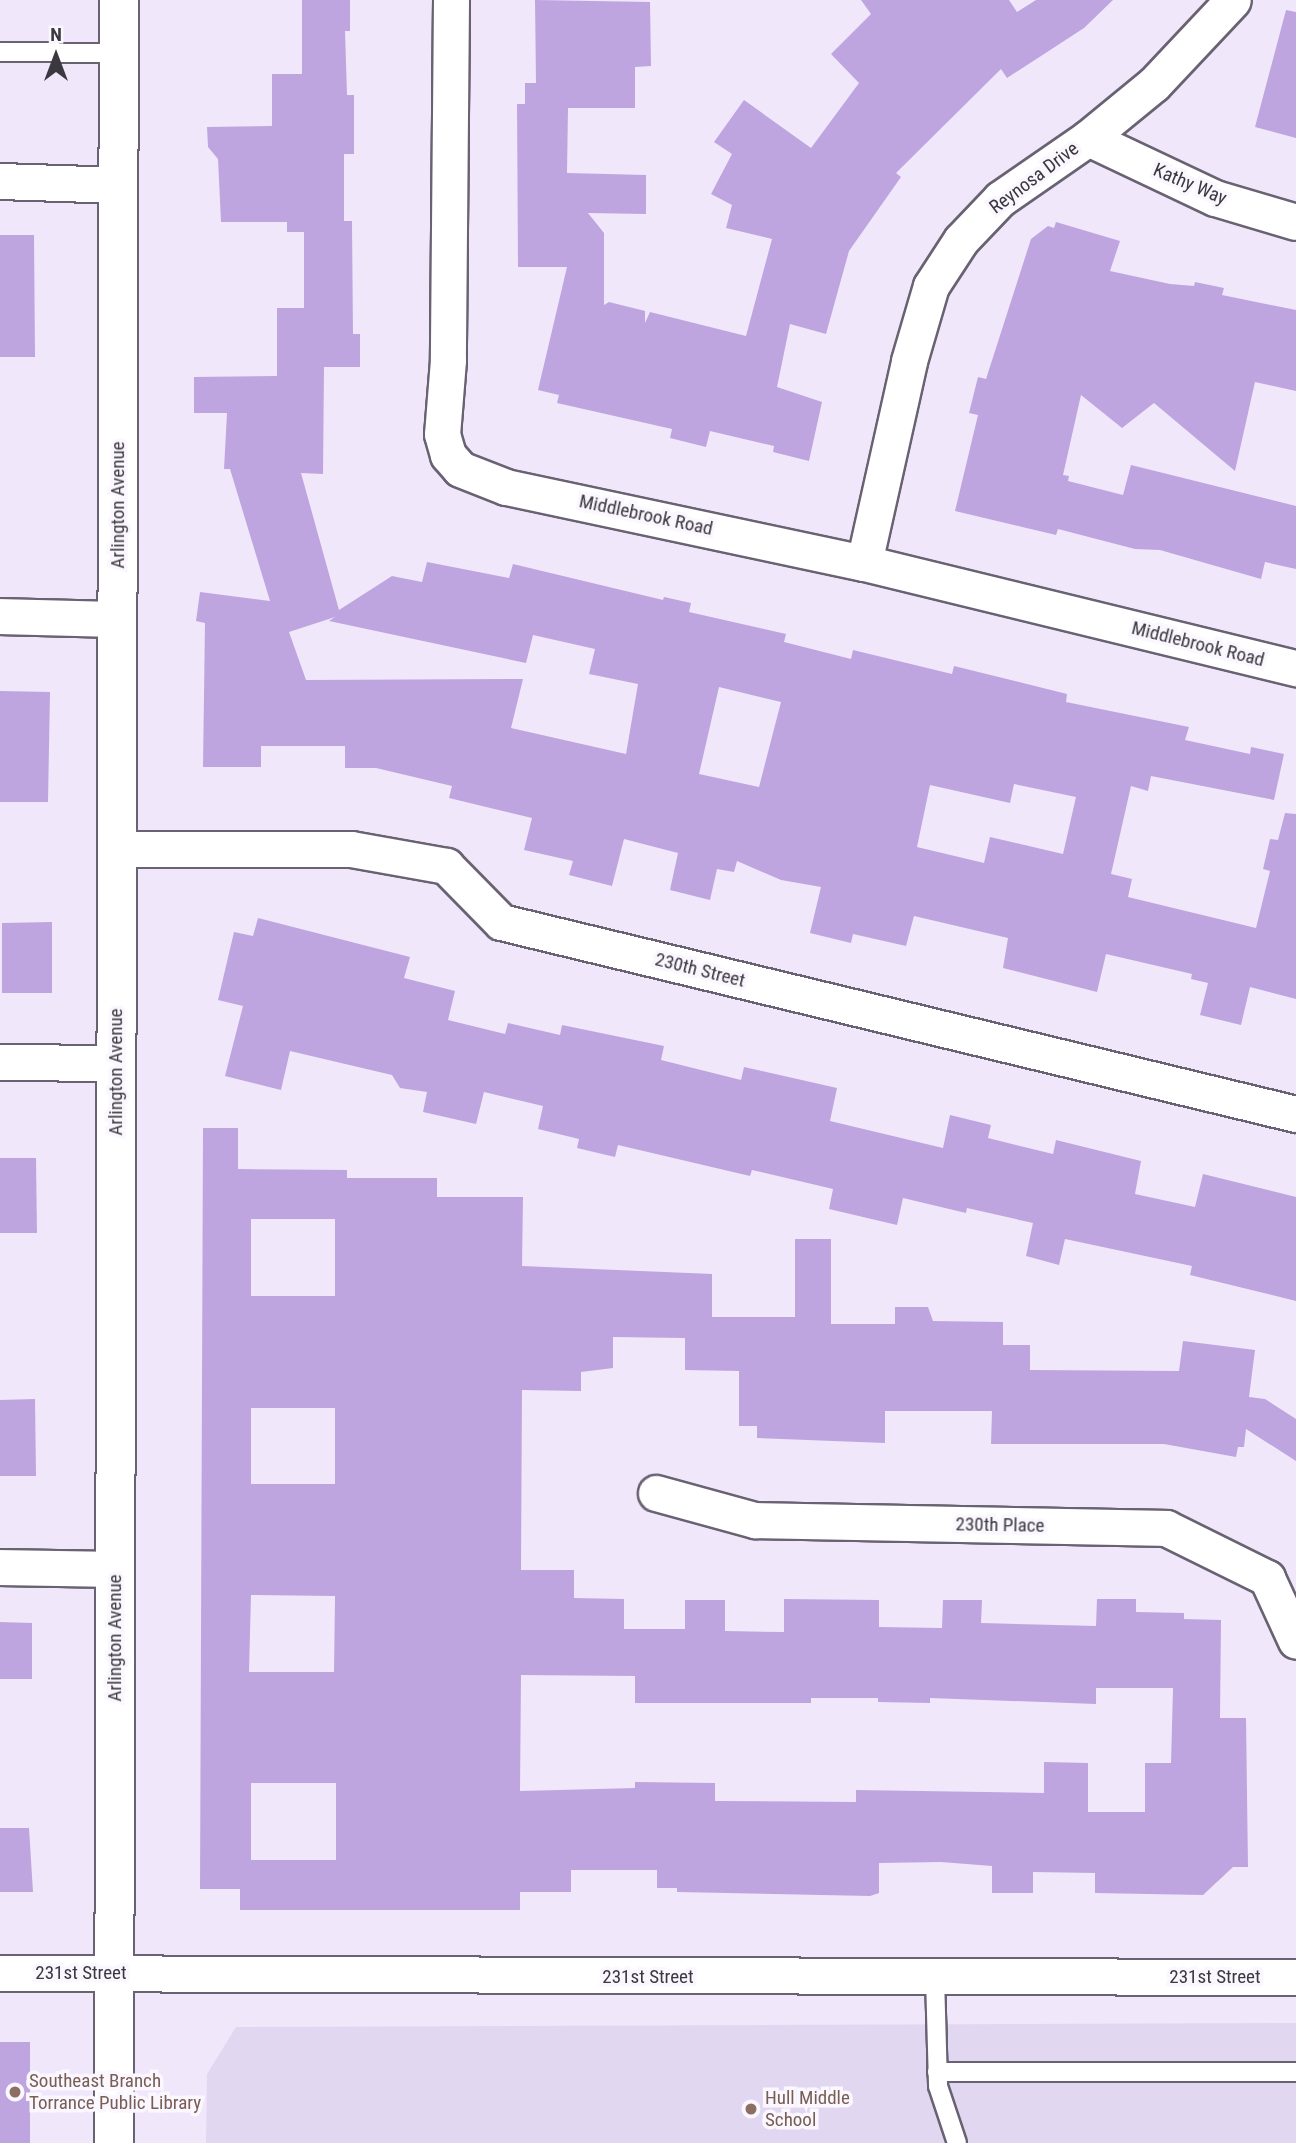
<!DOCTYPE html>
<html>
<head>
<meta charset="utf-8">
<style>
  body { margin:0 }
  #map { position:relative; width:1296px; height:2143px; overflow:hidden; background:#f0e7fb; font-family:"Roboto Condensed",sans-serif }
  div>[style] { position:absolute }
  .built>* { inset:0; background:#e2d7f1 }
  .building>* { inset:0; background:#bfa5df }
  .roads { filter:drop-shadow(2px 0 #696272) drop-shadow(-2px 0 #696272) drop-shadow(0 2px #696272) drop-shadow(0 -2px #696272) }
  .service>* { height:18px; margin:-9px; padding:0 9px; transform-origin:9px; border-radius:9px; background:#fff }
  .minor>* { height:35px; margin:-17.5px; padding:0 17.5px; transform-origin:17.5px; border-radius:17.5px; background:#fff }
  .secondary>* { height:38px; margin:-19px; padding:0 19px; transform-origin:19px; border-radius:19px; background:#fff }
  .dots>* { width:19px; height:19px; translate:-50% -50%; box-sizing:border-box; border:4px solid #faf7ff; border-radius:50% }
  span { translate:-50% -50%; white-space:nowrap; text-align:center; line-height:1.15; -webkit-text-stroke:7px #faf7ff; paint-order:stroke }
  .street-label { font-size:19px; color:#3b383f }
  .education-label { font-size:19px; color:#785e54 }
  .left { translate:0 -50%; text-align:left }
  .north { position:absolute; left:21px; top:21px; width:70px; height:70px; -webkit-text-stroke:5px #faf7ff; paint-order:stroke; rotate:0deg; font-size:19px; font-weight:700; line-height:28px; text-align:center; color:#3b383f }
  .north::after { content:''; display:block; margin:auto; width:24px; height:32px; background:#3b383f; clip-path:polygon(50% 0,100% 100%,50% 72%,0 100%) }
</style>
</head>
<body>
<div id="map">
  <div class="built">
    <i style="clip-path:polygon(1296px 2023px,1296px 2143px,206px 2143px,207px 2074px,236px 2027px)"></i>
  </div>
  <div class="building">
    <i style="clip-path:polygon(evenodd,302px 0,350px 0,350px 31px,345px 31px,347px 95px,354px 95px,354px 154px,344px 154px,344px 221px,352px 221px,353px 334px,360px 334px,360px 367px,324px 367px,323px 474px,301px 473px,339px 610px,392px 576px,422px 582px,427px 562px,509px 578px,513px 564px,663px 600px,664px 597px,691px 603px,689px 612px,786px 634px,784px 642px,851px 659px,853px 650px,952px 674px,954px 666px,1067px 694px,1066px 702px,1189px 727px,1185px 740px,1250px 754px,1251px 747px,1284px 754px,1274px 800px,1151px 776px,1148px 791px,1131px 786px,1111px 874px,1132px 879px,1128px 897px,1256px 928px,1270px 871px,1263px 869px,1270px 839px,1278px 840px,1285px 813px,1296px 814px,1296px 999px,1250px 987px,1241px 1025px,1200px 1015px,1208px 983px,1191px 979px,1192px 974px,1106px 954px,1097px 992px,1003px 968px,1008px 938px,914px 916px,906px 946px,853px 934px,851px 943px,810px 933px,821px 887px,781px 880px,737px 861px,734px 872px,717px 869px,710px 900px,670px 890px,678px 853px,624px 839px,612px 886px,569px 875px,573px 861px,524px 850px,532px 818px,449px 798px,452px 786px,376px 768px,345px 768px,345px 746px,261px 746px,261px 767px,203px 767px,205px 623px,196px 621px,200px 592px,270px 601px,230px 469px,224px 469px,227px 413px,194px 413px,194px 377px,277px 376px,277px 308px,304px 308px,304px 232px,287px 232px,287px 222px,221px 222px,218px 159px,208px 147px,207px 127px,272px 126px,272px 74px,302px 74px,302px 0,335px 617px,329px 621px,526px 663px,533px 635px,595px 649px,589px 674px,638px 684px,626px 754px,511px 728px,523px 679px,306px 680px,289px 632px,335px 617px,302px 0,719px 687px,781px 702px,759px 787px,699px 774px,719px 687px,302px 0,1014px 784px,1076px 797px,1063px 854px,990px 837px,984px 863px,917px 847px,930px 785px,1010px 803px,1014px 784px)"></i>
    <i style="clip-path:polygon(535px 0,650px 2px,651px 66px,635px 67px,635px 108px,568px 108px,567px 173px,646px 175px,646px 214px,588px 213px,604px 233px,604px 305px,609px 302px,645px 311px,645px 323px,650px 312px,746px 336px,772px 239px,726px 228px,732px 205px,711px 194px,732px 154px,714px 142px,744px 100px,811px 148px,859px 83px,831px 54px,871px 14px,861px 0,1009px 0,1017px 12px,1036px 0,1113px 0,1084px 28px,1007px 78px,1001px 69px,896px 173px,901px 177px,849px 251px,826px 334px,790px 324px,777px 387px,822px 402px,809px 461px,773px 452px,774px 446px,710px 431px,706px 447px,670px 438px,672px 429px,557px 403px,559px 395px,538px 390px,567px 267px,518px 267px,517px 104px,525px 104px,525px 83px,536px 83px)"></i>
    <i style="clip-path:polygon(1286px 10px,1296px 12px,1296px 138px,1255px 127px)"></i>
    <i style="clip-path:polygon(1056px 222px,1120px 241px,1110px 271px,1170px 284px,1194px 286px,1195px 282px,1224px 288px,1222px 295px,1296px 310px,1296px 391px,1255px 382px,1235px 471px,1154px 403px,1122px 428px,1081px 395px,1063px 475px,1069px 476px,1068px 481px,1123px 495px,1131px 465px,1296px 506px,1296px 569px,1265px 562px,1261px 579px,1160px 550px,1135px 549px,1058px 529px,1056px 535px,955px 511px,978px 415px,969px 413px,978px 377px,986px 379px,1031px 239px,1048px 226px,1054px 228px)"></i>
    <i style="clip-path:polygon(0 235px,34px 235px,35px 357px,0 357px)"></i>
    <i style="clip-path:polygon(0 691px,50px 692px,48px 802px,0 802px)"></i>
    <i style="clip-path:polygon(258px 918px,410px 957px,404px 978px,455px 991px,448px 1020px,505px 1034px,508px 1023px,560px 1035px,562px 1025px,664px 1046px,661px 1060px,741px 1080px,744px 1067px,837px 1088px,830px 1121px,943px 1148px,950px 1115px,991px 1125px,988px 1138px,1053px 1154px,1056px 1140px,1141px 1161px,1135px 1194px,1195px 1207px,1203px 1174px,1296px 1197px,1296px 1301px,1190px 1275px,1192px 1266px,1065px 1239px,1059px 1265px,1026px 1256px,1033px 1223px,967px 1208px,966px 1213px,903px 1198px,897px 1225px,829px 1209px,833px 1189px,752px 1170px,750px 1176px,618px 1145px,615px 1157px,577px 1148px,579px 1139px,538px 1129px,543px 1106px,484px 1092px,476px 1124px,423px 1112px,427px 1092px,400px 1088px,392px 1075px,290px 1051px,281px 1090px,225px 1076px,243px 1006px,218px 1000px,234px 932px,253px 936px)"></i>
    <i style="clip-path:polygon(52px 922px,52px 993px,2px 993px,2px 923px)"></i>
    <i style="clip-path:polygon(evenodd,203px 1128px,238px 1128px,238px 1169px,347px 1170px,347px 1178px,437px 1178px,437px 1197px,523px 1197px,522px 1266px,712px 1274px,712px 1317px,795px 1317px,795px 1239px,831px 1239px,831px 1324px,895px 1324px,895px 1307px,928px 1307px,933px 1321px,1003px 1322px,1003px 1345px,1030px 1345px,1030px 1370px,1179px 1371px,1183px 1341px,1255px 1350px,1249px 1397px,1265px 1399px,1296px 1419px,1296px 1461px,1246px 1429px,1244px 1447px,1238px 1447px,1236px 1457px,1164px 1444px,991px 1444px,992px 1411px,885px 1411px,885px 1443px,757px 1438px,757px 1426px,739px 1426px,739px 1371px,685px 1370px,685px 1338px,613px 1337px,613px 1368px,581px 1372px,581px 1391px,522px 1390px,521px 1570px,574px 1570px,574px 1598px,624px 1599px,624px 1629px,685px 1629px,685px 1600px,725px 1600px,725px 1631px,784px 1632px,784px 1599px,879px 1600px,879px 1627px,942px 1628px,943px 1600px,982px 1600px,981px 1623px,1096px 1626px,1097px 1599px,1136px 1599px,1136px 1612px,1184px 1613px,1184px 1619px,1221px 1620px,1220px 1718px,1246px 1718px,1248px 1867px,1233px 1867px,1203px 1895px,1095px 1893px,1095px 1873px,1033px 1872px,1033px 1893px,992px 1893px,992px 1866px,941px 1862px,879px 1863px,879px 1893px,870px 1896px,677px 1892px,677px 1888px,657px 1888px,657px 1870px,571px 1870px,571px 1892px,520px 1892px,520px 1910px,240px 1910px,240px 1889px,200px 1889px,203px 1128px,251px 1219px,335px 1219px,335px 1296px,251px 1296px,251px 1219px,203px 1128px,251px 1408px,335px 1408px,335px 1484px,251px 1484px,251px 1408px,203px 1128px,251px 1595px,335px 1596px,334px 1672px,249px 1672px,251px 1595px,203px 1128px,521px 1675px,635px 1676px,635px 1703px,811px 1703px,811px 1698px,878px 1698px,878px 1702px,930px 1703px,930px 1698px,1096px 1704px,1096px 1688px,1173px 1688px,1171px 1763px,1145px 1763px,1145px 1812px,1088px 1812px,1088px 1763px,1044px 1762px,1044px 1793px,856px 1790px,856px 1802px,715px 1801px,715px 1783px,635px 1782px,635px 1788px,520px 1791px,521px 1675px,203px 1128px,251px 1783px,336px 1783px,336px 1860px,251px 1860px,251px 1783px)"></i>
    <i style="clip-path:polygon(0 1158px,36px 1158px,37px 1233px,0 1233px)"></i>
    <i style="clip-path:polygon(35px 1399px,36px 1476px,0 1476px,0 1400px)"></i>
    <i style="clip-path:polygon(0 1622px,32px 1623px,32px 1679px,0 1679px)"></i>
    <i style="clip-path:polygon(0 1828px,29px 1828px,33px 1892px,0 1892px)"></i>
    <i style="clip-path:polygon(0 2042px,30px 2042px,30px 2143px,0 2143px)"></i>
  </div>
  <div class="roads">
    <div class="service">
      <i style="left:0;top:52px;width:118px;rotate:0.5deg"></i>
      <i style="left:935px;top:1977px;width:109px;rotate:88.4deg"></i>
      <i style="left:938px;top:2086px;width:60px;rotate:71.6deg"></i>
      <i style="left:937px;top:2072px;width:359px"></i>
    </div>
    <div class="minor">
      <i style="left:451px;top:0;width:360px;rotate:90.5deg"></i>
      <i style="left:448px;top:360px;width:74px;rotate:94.6deg"></i>
      <i style="left:442px;top:434px;width:22px;rotate:74deg"></i>
      <i style="left:448px;top:455px;width:18px;rotate:49deg"></i>
      <i style="left:460px;top:469px;width:49px;rotate:21.4deg"></i>
      <i style="left:506px;top:487px;width:366px;rotate:12deg"></i>
      <i style="left:864px;top:563px;width:445px;rotate:13.7deg"></i>
      <i style="left:1088px;top:138px;width:140px;rotate:25.3deg"></i>
      <i style="left:1215px;top:198px;width:84px;rotate:16.5deg"></i>
      <i style="left:0;top:181px;width:118px;rotate:1.9deg"></i>
      <i style="left:864px;top:563px;width:207px;rotate:-77.4deg"></i>
      <i style="left:909px;top:361px;width:78px;rotate:-73.7deg"></i>
      <i style="left:931px;top:286px;width:55px;rotate:-56.9deg"></i>
      <i style="left:961px;top:240px;width:57px;rotate:-46.4deg"></i>
      <i style="left:1000px;top:199px;width:107px;rotate:-34.7deg"></i>
      <i style="left:1088px;top:138px;width:85px;rotate:-39.3deg"></i>
      <i style="left:1154px;top:84px;width:115px;rotate:-46.8deg"></i>
      <i style="left:0;top:616px;width:117px;rotate:1.5deg"></i>
      <i style="left:117px;top:849px;width:234px"></i>
      <i style="left:351px;top:849px;width:97px;rotate:10.1deg"></i>
      <i style="left:446px;top:866px;width:78px;rotate:45.5deg"></i>
      <i style="left:501px;top:922px;width:818px;rotate:13.58deg"></i>
      <i style="left:0;top:1062px;width:116px;rotate:0.5deg"></i>
      <i style="left:656px;top:1493px;width:103px;rotate:15.3deg"></i>
      <i style="left:755px;top:1520px;width:411px;rotate:1.1deg"></i>
      <i style="left:1166px;top:1528px;width:113px;rotate:26.3deg"></i>
      <i style="left:1267px;top:1578px;width:69px;rotate:65.3deg"></i>
      <i style="left:0;top:1567px;width:115px;rotate:1deg"></i>
      <i style="left:0;top:1973px;width:1296px;rotate:0.18deg"></i>
    </div>
    <div class="secondary">
      <i style="left:114px;top:2143px;width:2143px;rotate:-89.87deg"></i>
    </div>
  </div>
  <div class="dots">
    <i style="left:15px;top:2092px;background:#8d6e63"></i>
    <i style="left:751px;top:2109px;background:#8d6e63"></i>
  </div>
  <div class="street-label">
    <span style="left:1034px;top:178px;rotate:-37deg">Reynosa Drive</span>
    <span style="left:1190px;top:184px;rotate:23deg">Kathy Way</span>
    <span style="left:118px;top:505px;rotate:-90deg">Arlington Avenue</span>
    <span style="left:646px;top:515px;rotate:12deg">Middlebrook Road</span>
    <span style="left:1198px;top:644px;rotate:14deg">Middlebrook Road</span>
    <span style="left:700px;top:970px;rotate:14deg">230th Street</span>
    <span style="left:116px;top:1072px;rotate:-90deg">Arlington Avenue</span>
    <span style="left:1000px;top:1525px;rotate:1deg">230th Place</span>
    <span style="left:115px;top:1638px;rotate:-90deg">Arlington Avenue</span>
    <span style="left:81px;top:1973px">231st Street</span>
    <span style="left:648px;top:1977px">231st Street</span>
    <span style="left:1215px;top:1977px">231st Street</span>
  </div>
  <div class="education-label">
    <span class="left" style="left:29px;top:2092px">Southeast Branch<br>Torrance Public Library</span>
    <span class="left" style="left:765px;top:2109px">Hull Middle<br>School</span>
  </div>
  <div class="north">N</div>
</div>
</body>
</html>
